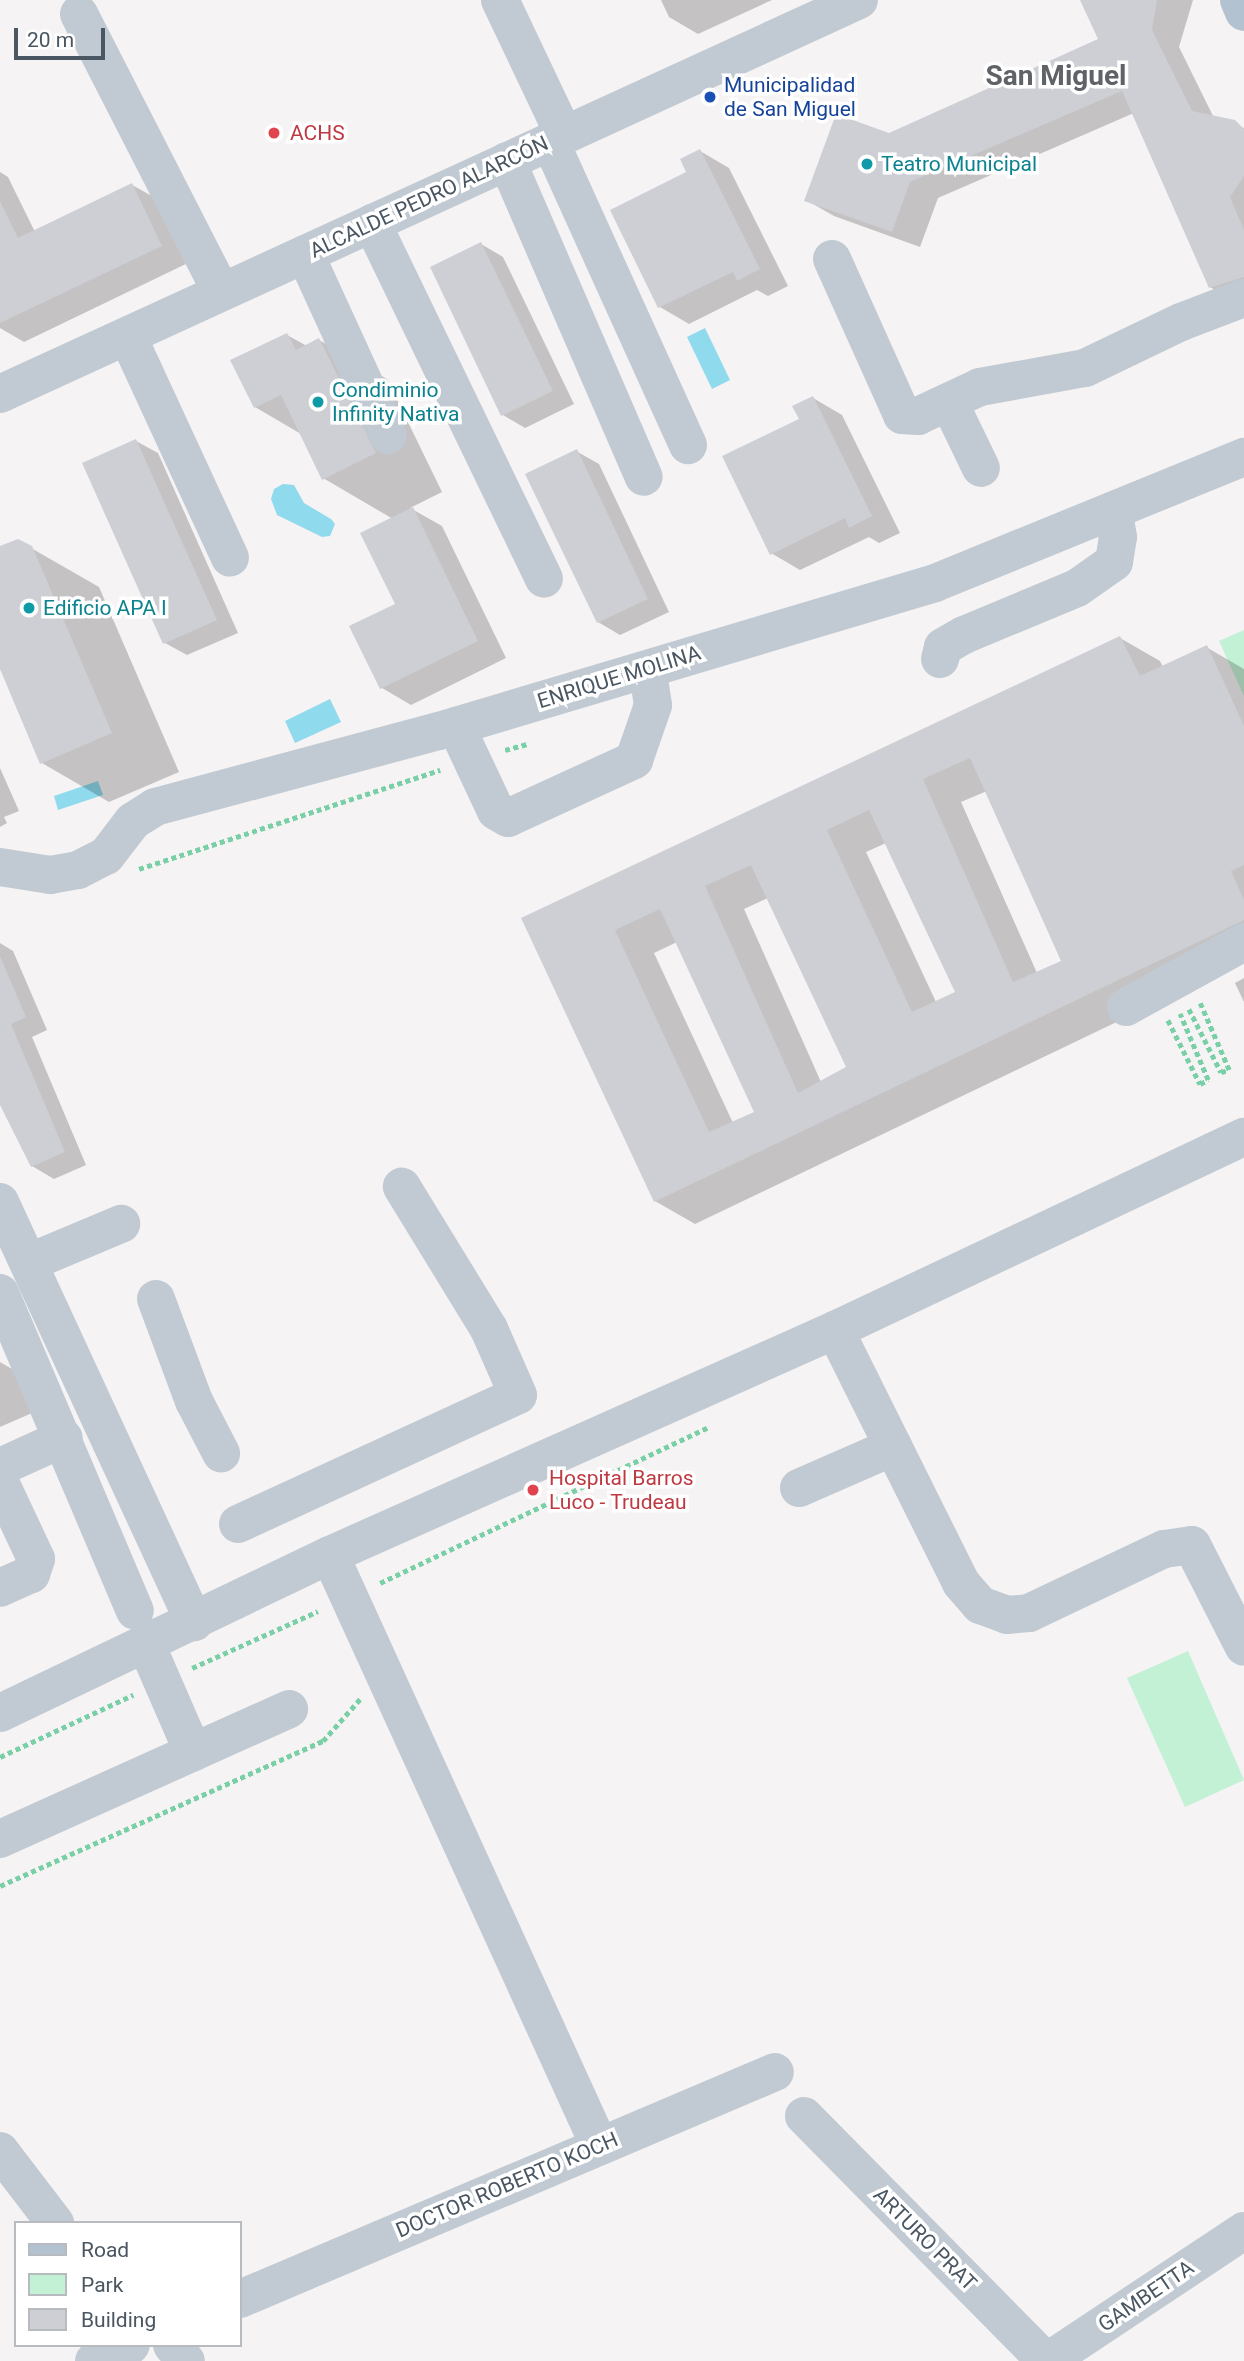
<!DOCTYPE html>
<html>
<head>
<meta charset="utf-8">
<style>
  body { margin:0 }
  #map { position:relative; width:1244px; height:2361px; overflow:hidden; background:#f5f3f3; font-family:Roboto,sans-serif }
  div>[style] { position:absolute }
  .green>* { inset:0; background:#c3f1d5 }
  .water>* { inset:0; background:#90daee }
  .shadow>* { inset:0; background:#0003 }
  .building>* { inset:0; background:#cdcfd5 }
  .path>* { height:4.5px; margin-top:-2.25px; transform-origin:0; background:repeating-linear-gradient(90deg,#7ad0a6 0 5px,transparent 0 8.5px) }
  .minor>* { height:38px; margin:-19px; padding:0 19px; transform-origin:19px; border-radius:19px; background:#c1cad2 }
  .major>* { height:38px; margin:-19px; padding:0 19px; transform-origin:19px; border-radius:19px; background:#b3c2d1 }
  .dots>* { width:19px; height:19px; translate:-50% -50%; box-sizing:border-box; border:4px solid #fff; border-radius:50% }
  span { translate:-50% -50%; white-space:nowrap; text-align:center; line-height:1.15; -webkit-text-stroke:7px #fff; paint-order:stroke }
  .transit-label { font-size:21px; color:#164399 }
  .left { translate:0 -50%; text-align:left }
  .health-label { font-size:21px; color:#be3a42 }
  .culture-label { font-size:21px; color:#0d838f }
  .street-label { font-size:21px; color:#4a5661 }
  .district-label { font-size:28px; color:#5f6368; font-weight:700 }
  .legend { position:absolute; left:14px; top:2221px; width:228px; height:126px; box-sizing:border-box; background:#fff; border:2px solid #b7bbc0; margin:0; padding:9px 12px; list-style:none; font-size:21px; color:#4a5661 }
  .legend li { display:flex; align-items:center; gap:14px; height:35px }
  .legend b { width:35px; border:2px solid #b7bbc0 }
  .scale { position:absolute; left:14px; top:28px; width:91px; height:32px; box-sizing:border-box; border:4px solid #4a5661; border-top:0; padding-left:9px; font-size:21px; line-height:24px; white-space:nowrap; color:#4a5661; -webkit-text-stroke:5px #fff; paint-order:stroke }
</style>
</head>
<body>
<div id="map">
  <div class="green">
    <i style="clip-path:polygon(1244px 630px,1244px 696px,1219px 641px)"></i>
    <i style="clip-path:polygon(1188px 1651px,1244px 1780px,1185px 1807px,1127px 1678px)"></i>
  </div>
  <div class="water">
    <i style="clip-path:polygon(705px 328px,730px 380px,712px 389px,687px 337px)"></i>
    <i style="clip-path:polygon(283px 484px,294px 485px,304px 503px,331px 519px,335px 524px,330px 536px,322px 537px,277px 515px,271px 499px,274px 489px)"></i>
    <i style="clip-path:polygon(330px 699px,341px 722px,295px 743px,285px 721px)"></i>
    <i style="clip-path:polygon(98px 781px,103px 795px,58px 810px,54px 796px)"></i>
  </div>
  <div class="shadow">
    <i style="clip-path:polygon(661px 0,772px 0,698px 34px,669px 17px)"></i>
    <i style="clip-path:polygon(1082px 0,1193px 0,1179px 47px,1214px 118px,1244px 128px,1244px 301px,1238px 303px,1210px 287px,1134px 113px,938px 198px,920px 247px,834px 216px,806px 200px,889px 135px,1100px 40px)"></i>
    <i style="clip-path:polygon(700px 151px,729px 168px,788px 286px,768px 296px,757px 290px,689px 324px,660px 307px,612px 211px,689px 173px)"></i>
    <i style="clip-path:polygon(0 172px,8px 177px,35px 232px,132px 185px,161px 201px,190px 262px,24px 342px,0 328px)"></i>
    <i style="clip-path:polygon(481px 244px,503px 257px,574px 404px,525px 428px,503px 415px)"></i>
    <i style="clip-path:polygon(287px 335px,307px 346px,319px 340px,387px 379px,442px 492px,410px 508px,442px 526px,506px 658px,411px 705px,382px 688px,397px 605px,393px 519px,323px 478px,301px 434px,255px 407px)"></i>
    <i style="clip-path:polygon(813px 398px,842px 415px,900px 533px,879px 543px,869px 537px,800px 570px,771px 553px)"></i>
    <i style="clip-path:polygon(136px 441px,158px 453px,238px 633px,187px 655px,165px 643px)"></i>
    <i style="clip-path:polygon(576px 451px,599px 464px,669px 612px,620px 635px,598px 622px)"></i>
    <i style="clip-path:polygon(0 548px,31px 548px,99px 587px,179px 772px,109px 802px,42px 763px,0 665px)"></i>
    <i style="clip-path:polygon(evenodd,1120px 638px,1160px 661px,1163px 667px,1206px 647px,1244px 669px,1244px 961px,695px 1224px,655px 1201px,523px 919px,1120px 638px,987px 791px,1063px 962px,1037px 973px,961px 802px,987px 791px,1120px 638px,886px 843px,957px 993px,936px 1002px,866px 852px,886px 843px,1120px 638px,768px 898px,848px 1068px,821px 1082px,744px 909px,768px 898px,1120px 638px,677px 942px,756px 1113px,733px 1123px,654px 953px,677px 942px)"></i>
    <i style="clip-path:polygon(0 768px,19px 811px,4px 817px,7px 823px,0 827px)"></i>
    <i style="clip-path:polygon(0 943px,13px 951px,47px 1030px,32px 1037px,86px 1165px,54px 1179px,32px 1166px,0 1094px)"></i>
    <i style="clip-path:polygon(1244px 978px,1244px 1002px,1235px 983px)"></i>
    <i style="clip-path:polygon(0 1362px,12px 1369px,32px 1413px,0 1427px)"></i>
  </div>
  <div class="building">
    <i style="clip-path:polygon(1080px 0,1157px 0,1152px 30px,1192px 111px,1235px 120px,1244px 129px,1244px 176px,1230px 197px,1244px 230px,1244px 277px,1209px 288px,1122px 91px,910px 182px,892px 232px,804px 201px,836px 114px,889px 133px,1098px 39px)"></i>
    <i style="clip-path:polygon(700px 149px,760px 269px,737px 281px,733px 272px,658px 308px,610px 210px,686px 172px,680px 159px)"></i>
    <i style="clip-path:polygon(132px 183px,162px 246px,0 323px,0 201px,18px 238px)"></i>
    <i style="clip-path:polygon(481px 242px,553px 391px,501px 416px,430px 267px)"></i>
    <i style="clip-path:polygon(287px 333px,296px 350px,319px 338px,376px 453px,322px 480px,281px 395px,254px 408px,230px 360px)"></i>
    <i style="clip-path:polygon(813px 396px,872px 516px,849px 528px,845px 518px,770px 555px,722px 456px,799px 419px,792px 406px)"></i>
    <i style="clip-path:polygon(136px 439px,217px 620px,163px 644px,82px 463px)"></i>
    <i style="clip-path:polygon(577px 449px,648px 599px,597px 623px,525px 474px)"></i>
    <i style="clip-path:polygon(413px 507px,478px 641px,380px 689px,349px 626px,395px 604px,360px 533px)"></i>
    <i style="clip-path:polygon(18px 539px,32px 546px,112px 733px,40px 764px,0 669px,0 546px)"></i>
    <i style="clip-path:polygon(evenodd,1120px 636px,1140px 676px,1207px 645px,1244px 726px,1244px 865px,1231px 871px,1244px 900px,1244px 920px,654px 1202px,521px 918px,1120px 636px,970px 758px,1061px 961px,1013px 982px,923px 779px,970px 758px,1120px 636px,869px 810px,955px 992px,912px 1012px,827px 830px,869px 810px,1120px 636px,751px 865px,846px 1067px,798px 1093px,705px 886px,751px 865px,1120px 636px,660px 909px,754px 1112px,709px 1132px,615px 930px,660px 909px)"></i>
    <i style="clip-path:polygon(0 956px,26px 1017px,11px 1024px,65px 1152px,31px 1167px,0 1105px)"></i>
  </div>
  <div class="path">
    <i style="left:505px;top:750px;width:23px;rotate:-15deg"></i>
    <i style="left:139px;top:869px;width:317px;rotate:-18.2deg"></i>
    <i style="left:1189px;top:1009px;width:71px;rotate:63.1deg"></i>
    <i style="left:1221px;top:1072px;width:8px;rotate:-14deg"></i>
    <i style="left:1229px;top:1070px;width:73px;rotate:-113.4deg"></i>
    <i style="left:1168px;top:1020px;width:72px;rotate:63.4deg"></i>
    <i style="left:1200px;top:1084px;width:9px;rotate:-27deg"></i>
    <i style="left:1208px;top:1080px;width:72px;rotate:-113deg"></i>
    <i style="left:380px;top:1583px;width:365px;rotate:-25.4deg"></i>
    <i style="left:192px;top:1668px;width:138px;rotate:-24.3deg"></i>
    <i style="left:0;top:1757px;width:147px;rotate:-25deg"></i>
    <i style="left:0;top:1886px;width:354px;rotate:-24.2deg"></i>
    <i style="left:323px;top:1741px;width:56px;rotate:-48.6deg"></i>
  </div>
  <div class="minor">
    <i style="left:500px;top:0;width:149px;rotate:64.6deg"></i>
    <i style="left:79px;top:14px;width:312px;rotate:62.9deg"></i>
    <i style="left:550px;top:141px;width:334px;rotate:65.6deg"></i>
    <i style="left:507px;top:161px;width:344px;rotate:66.6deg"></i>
    <i style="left:372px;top:223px;width:395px;rotate:64.2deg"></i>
    <i style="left:305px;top:254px;width:199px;rotate:65.4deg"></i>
    <i style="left:832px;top:259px;width:171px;rotate:65.8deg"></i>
    <i style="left:902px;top:415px;width:16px;rotate:4deg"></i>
    <i style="left:918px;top:416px;width:68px;rotate:-25.1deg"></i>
    <i style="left:980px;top:387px;width:107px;rotate:-10.3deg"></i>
    <i style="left:1085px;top:368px;width:106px;rotate:-25.6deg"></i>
    <i style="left:1181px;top:322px;width:67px;rotate:-20.9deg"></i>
    <i style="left:128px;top:337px;width:243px;rotate:65.2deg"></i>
    <i style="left:0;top:394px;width:945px;rotate:-24.64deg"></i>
    <i style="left:950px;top:404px;width:71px;rotate:64.2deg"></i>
    <i style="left:940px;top:659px;width:12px;rotate:-76deg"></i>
    <i style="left:943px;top:647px;width:24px;rotate:-30deg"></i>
    <i style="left:964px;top:635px;width:122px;rotate:-22.6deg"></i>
    <i style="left:1077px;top:588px;width:45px;rotate:-35.1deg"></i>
    <i style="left:1114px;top:562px;width:25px;rotate:-81deg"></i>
    <i style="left:1118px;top:537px;width:27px;rotate:-100deg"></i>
    <i style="left:456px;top:726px;width:94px;rotate:64.8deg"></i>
    <i style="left:496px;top:811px;width:14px;rotate:30deg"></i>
    <i style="left:508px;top:818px;width:139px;rotate:-24.7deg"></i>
    <i style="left:634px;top:760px;width:58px;rotate:-70.9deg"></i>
    <i style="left:653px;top:705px;width:36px;rotate:-99deg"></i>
    <i style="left:0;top:867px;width:51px;rotate:9.1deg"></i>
    <i style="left:50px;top:875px;width:28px;rotate:-10deg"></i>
    <i style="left:78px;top:870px;width:31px;rotate:-27deg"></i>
    <i style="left:106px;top:856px;width:44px;rotate:-52.4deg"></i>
    <i style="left:133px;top:821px;width:26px;rotate:-32deg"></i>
    <i style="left:155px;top:807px;width:294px;rotate:-15deg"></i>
    <i style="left:439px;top:731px;width:518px;rotate:-16.61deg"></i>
    <i style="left:935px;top:583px;width:334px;rotate:-22.2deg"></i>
    <i style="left:1126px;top:1007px;width:135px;rotate:-28.8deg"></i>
    <i style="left:0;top:1202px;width:463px;rotate:65.2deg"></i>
    <i style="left:30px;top:1262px;width:99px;rotate:-22.7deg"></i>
    <i style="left:0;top:1293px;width:345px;rotate:67deg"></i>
    <i style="left:156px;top:1299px;width:109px;rotate:69.6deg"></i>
    <i style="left:194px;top:1401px;width:59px;rotate:62.6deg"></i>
    <i style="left:835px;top:1330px;width:283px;rotate:63.5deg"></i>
    <i style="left:961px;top:1583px;width:29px;rotate:49deg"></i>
    <i style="left:980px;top:1605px;width:29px;rotate:20deg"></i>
    <i style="left:1007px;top:1615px;width:22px;rotate:-5deg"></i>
    <i style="left:1029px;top:1613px;width:149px;rotate:-25.4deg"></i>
    <i style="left:1164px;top:1549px;width:28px;rotate:-8deg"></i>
    <i style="left:1192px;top:1545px;width:114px;rotate:63deg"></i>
    <i style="left:0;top:1467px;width:70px;rotate:-24.4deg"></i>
    <i style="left:0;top:1482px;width:85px;rotate:64.9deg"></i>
    <i style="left:36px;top:1559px;width:16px;rotate:108deg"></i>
    <i style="left:31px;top:1574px;width:34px;rotate:156deg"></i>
    <i style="left:799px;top:1488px;width:103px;rotate:-23.6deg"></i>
    <i style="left:238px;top:1524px;width:308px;rotate:-24.7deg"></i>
    <i style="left:518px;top:1395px;width:72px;rotate:-113.7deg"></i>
    <i style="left:489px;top:1329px;width:167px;rotate:-121.5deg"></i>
    <i style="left:330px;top:1555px;width:648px;rotate:65.49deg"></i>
    <i style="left:146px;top:1644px;width:118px;rotate:66.5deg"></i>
    <i style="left:0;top:1713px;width:366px;rotate:-25.6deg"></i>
    <i style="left:330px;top:1555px;width:553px;rotate:-24.02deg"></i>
    <i style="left:835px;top:1330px;width:452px;rotate:-25.3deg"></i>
    <i style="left:0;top:1839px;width:317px;rotate:-24.2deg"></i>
    <i style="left:804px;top:2116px;width:344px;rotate:45.4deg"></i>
    <i style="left:0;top:2151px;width:91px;rotate:52.6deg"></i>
    <i style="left:240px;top:2299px;width:581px;rotate:-22.99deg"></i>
    <i style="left:172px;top:2345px;width:21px;rotate:49deg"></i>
    <i style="left:94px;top:2361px;width:40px;rotate:-23.4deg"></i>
    <i style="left:1048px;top:2361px;width:235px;rotate:-33.6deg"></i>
  </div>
  <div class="major">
    <i style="left:1239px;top:0;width:13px;rotate:67deg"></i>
  </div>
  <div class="dots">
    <i style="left:710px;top:97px;background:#1a4fb4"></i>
    <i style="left:274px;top:133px;background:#e0444e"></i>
    <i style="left:867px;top:164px;background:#0f9aa8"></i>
    <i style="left:318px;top:402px;background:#0f9aa8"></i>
    <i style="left:29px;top:608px;background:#0f9aa8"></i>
    <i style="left:533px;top:1490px;background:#e0444e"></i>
  </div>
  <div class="transit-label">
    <span class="left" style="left:724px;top:97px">Municipalidad<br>de San Miguel</span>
  </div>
  <div class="health-label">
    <span class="left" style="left:290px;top:133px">ACHS</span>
    <span class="left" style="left:549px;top:1490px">Hospital Barros<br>Luco - Trudeau</span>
  </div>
  <div class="culture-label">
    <span class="left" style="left:881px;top:164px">Teatro Municipal</span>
    <span class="left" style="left:332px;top:402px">Condiminio<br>Infinity Nativa</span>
    <span class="left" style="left:43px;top:608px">Edificio APA I</span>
  </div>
  <div class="street-label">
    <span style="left:429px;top:197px;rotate:-25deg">ALCALDE PEDRO ALARCÓN</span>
    <span style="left:619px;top:677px;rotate:-17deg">ENRIQUE MOLINA</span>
    <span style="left:507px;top:2185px;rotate:-23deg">DOCTOR ROBERTO KOCH</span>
    <span style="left:925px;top:2239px;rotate:45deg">ARTURO PRAT</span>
    <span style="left:1146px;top:2296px;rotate:-34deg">GAMBETTA</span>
  </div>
  <div class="district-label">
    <span style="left:1056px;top:76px">San Miguel</span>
  </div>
  <ul class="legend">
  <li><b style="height:9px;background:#b3c2d1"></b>Road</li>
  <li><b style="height:19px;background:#c3f1d5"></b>Park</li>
  <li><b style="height:19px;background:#cdcfd5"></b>Building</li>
  </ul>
  <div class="scale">20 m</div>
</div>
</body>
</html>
